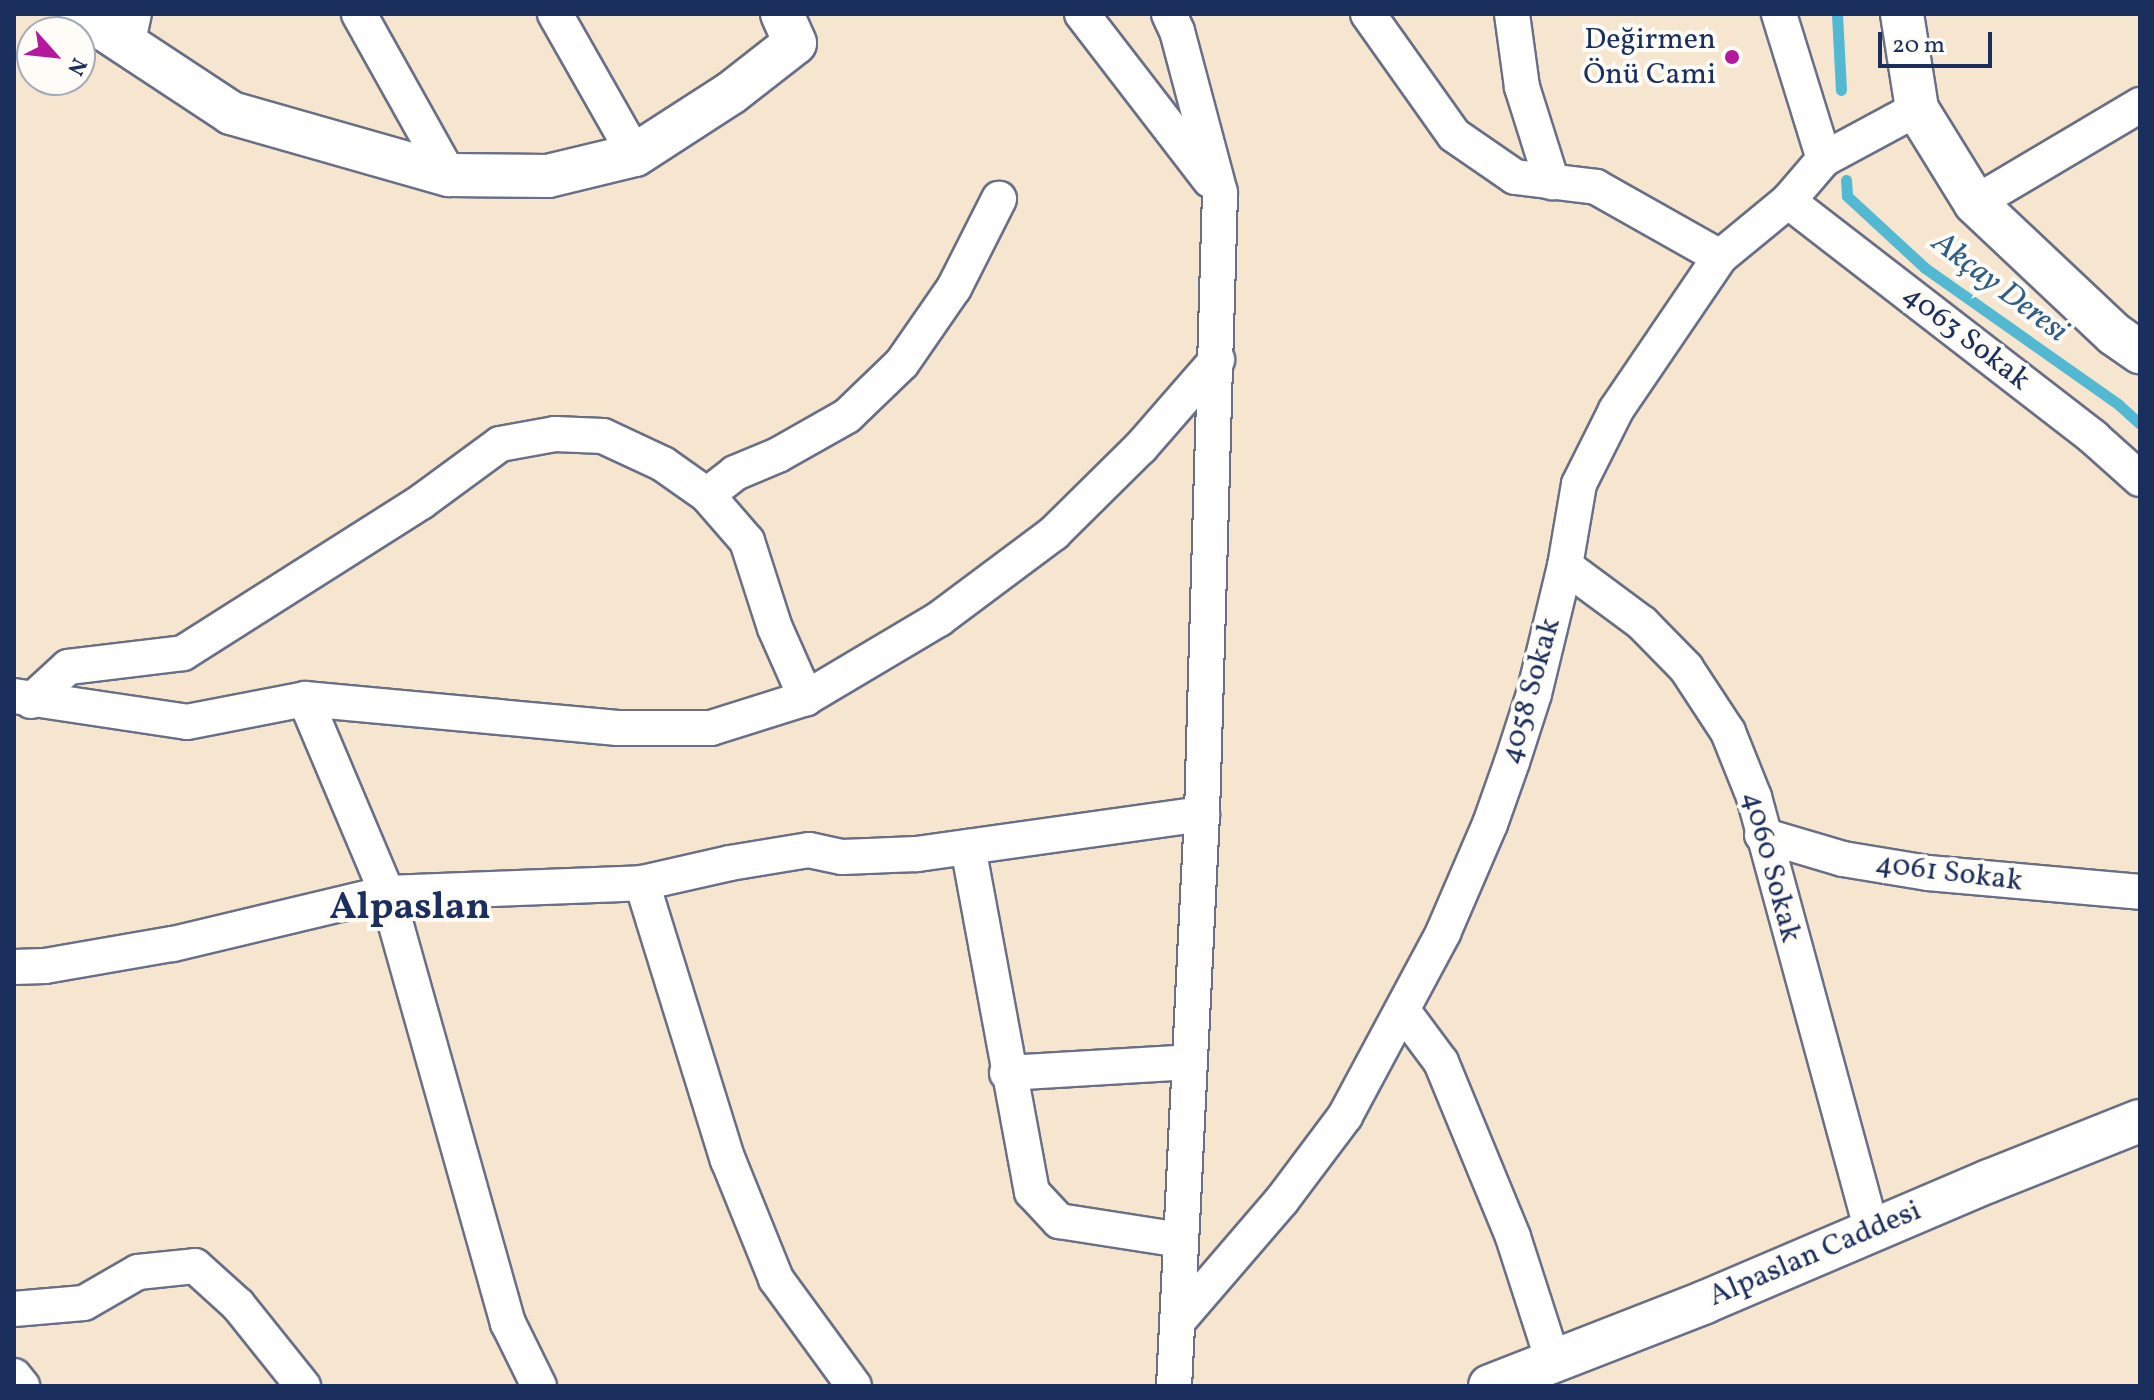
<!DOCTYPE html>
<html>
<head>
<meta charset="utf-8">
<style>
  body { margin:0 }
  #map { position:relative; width:2154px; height:1400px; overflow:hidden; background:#f6e5cf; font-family:Vollkorn,serif }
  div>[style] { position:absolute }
  .stream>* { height:11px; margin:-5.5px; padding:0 5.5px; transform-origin:5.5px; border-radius:5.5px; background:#53b8d1 }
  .roads { filter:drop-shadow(2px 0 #686f86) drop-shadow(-2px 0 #686f86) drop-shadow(0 2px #686f86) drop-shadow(0 -2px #686f86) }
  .minor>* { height:34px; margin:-17px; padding:0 17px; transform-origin:17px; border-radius:17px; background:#fff }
  .tertiary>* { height:42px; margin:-21px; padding:0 21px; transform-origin:21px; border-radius:21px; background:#fff }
  .dots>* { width:22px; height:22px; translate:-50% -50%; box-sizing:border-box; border:4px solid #fdfcf7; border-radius:50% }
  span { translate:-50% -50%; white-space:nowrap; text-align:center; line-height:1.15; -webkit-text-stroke:8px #fdfcf7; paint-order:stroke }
  .poi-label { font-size:30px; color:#1b2f5e }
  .right { translate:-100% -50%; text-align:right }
  .street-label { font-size:30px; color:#1b2f5e }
  .water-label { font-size:32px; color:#2f5f86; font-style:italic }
  .district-label { font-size:38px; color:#1b2f5e; font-weight:700 }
  .frame { position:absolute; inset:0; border:16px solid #1b2f5e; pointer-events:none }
  .north { position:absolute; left:16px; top:16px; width:80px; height:80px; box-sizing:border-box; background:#fdfcf7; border:2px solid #a3aaba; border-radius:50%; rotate:117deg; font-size:22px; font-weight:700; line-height:32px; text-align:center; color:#1b2f5e }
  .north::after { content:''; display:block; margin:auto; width:28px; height:36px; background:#b5179e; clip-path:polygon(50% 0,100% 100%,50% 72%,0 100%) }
  .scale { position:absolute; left:1878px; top:32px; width:114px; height:36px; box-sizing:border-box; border:4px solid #1b2f5e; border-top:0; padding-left:10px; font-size:24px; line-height:28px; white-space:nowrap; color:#1b2f5e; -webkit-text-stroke:6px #fdfcf7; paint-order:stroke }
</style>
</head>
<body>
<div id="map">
  <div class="stream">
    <i style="left:1837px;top:14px;width:76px;rotate:87deg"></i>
    <i style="left:1846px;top:180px;width:16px;rotate:86deg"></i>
    <i style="left:1847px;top:196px;width:106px;rotate:42.7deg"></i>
    <i style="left:1925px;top:268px;width:237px;rotate:35.2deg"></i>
    <i style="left:2119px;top:405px;width:28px;rotate:42deg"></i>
  </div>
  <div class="roads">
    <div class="minor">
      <i style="left:359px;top:14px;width:184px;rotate:60.8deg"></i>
      <i style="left:555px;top:14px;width:162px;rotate:60.4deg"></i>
      <i style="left:1082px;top:14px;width:210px;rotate:52.4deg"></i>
      <i style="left:1169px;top:14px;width:19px;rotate:65deg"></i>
      <i style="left:1177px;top:31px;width:168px;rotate:75.1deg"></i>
      <i style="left:1220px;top:193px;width:621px;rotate:91.66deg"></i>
      <i style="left:1202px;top:814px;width:573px;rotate:92.8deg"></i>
      <i style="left:1368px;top:14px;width:148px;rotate:54.6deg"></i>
      <i style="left:1454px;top:135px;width:74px;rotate:34.5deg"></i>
      <i style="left:1515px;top:177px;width:82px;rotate:7deg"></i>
      <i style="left:1596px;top:187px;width:142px;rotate:29.4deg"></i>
      <i style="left:1512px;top:14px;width:74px;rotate:82.2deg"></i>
      <i style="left:1522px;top:87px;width:100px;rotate:72.5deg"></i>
      <i style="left:1779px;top:14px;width:152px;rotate:72.8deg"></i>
      <i style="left:127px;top:46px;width:33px;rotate:-78deg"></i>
      <i style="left:1788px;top:201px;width:386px;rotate:37.7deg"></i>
      <i style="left:2093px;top:437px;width:63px;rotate:41.8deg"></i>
      <i style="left:1975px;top:203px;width:192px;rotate:-30.7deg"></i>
      <i style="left:707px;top:495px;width:36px;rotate:-38deg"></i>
      <i style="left:735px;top:473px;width:47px;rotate:-22.7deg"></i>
      <i style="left:778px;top:455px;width:79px;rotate:-29.5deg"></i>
      <i style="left:847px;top:416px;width:76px;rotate:-43.9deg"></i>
      <i style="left:902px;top:363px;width:91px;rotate:-55.3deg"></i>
      <i style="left:954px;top:288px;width:100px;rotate:-63.2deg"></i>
      <i style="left:1565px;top:566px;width:96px;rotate:36.5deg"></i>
      <i style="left:1642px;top:623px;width:63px;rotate:45.6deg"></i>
      <i style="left:1686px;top:668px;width:77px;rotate:56.7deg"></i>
      <i style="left:1728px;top:732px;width:70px;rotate:68.2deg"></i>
      <i style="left:1754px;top:797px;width:450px;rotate:74.8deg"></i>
      <i style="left:14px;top:696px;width:175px;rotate:8.5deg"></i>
      <i style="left:187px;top:722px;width:120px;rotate:-11deg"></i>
      <i style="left:305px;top:699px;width:314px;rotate:5.3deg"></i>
      <i style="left:618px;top:728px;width:93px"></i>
      <i style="left:711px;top:728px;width:100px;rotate:-17.5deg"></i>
      <i style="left:806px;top:698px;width:155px;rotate:-30.7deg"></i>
      <i style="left:939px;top:619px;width:144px;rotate:-36.8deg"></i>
      <i style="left:1054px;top:533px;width:122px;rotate:-44.7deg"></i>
      <i style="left:1141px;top:447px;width:116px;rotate:-48.9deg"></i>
      <i style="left:305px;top:699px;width:211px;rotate:67.1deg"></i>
      <i style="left:387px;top:893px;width:447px;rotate:74.3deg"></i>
      <i style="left:508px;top:1323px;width:70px;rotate:63.8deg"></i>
      <i style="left:31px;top:701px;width:50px;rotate:-42.6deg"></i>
      <i style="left:68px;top:667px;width:116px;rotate:-6.9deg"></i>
      <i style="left:183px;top:653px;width:282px;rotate:-32.4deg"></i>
      <i style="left:421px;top:502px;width:98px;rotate:-36.3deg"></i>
      <i style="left:500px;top:444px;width:56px;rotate:-10.3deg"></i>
      <i style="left:555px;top:434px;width:48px;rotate:2.4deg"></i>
      <i style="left:603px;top:436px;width:66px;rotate:25deg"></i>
      <i style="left:663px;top:464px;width:54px;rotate:35.2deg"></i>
      <i style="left:707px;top:495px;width:61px;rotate:49deg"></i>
      <i style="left:747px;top:541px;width:91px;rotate:72.2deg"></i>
      <i style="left:775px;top:628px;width:77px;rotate:66.1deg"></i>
      <i style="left:1762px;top:835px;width:84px;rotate:16.5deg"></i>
      <i style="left:1843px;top:859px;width:86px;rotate:9.4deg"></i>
      <i style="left:1928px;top:873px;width:213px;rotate:5.1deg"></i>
      <i style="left:968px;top:847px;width:351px;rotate:79.5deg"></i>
      <i style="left:1032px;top:1192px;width:40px;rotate:47deg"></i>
      <i style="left:1059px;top:1221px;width:123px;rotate:8.9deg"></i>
      <i style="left:642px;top:883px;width:290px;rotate:72.8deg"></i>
      <i style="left:728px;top:1160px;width:128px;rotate:68deg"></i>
      <i style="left:776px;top:1279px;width:132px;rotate:53.9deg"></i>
      <i style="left:14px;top:967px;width:31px;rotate:-2deg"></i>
      <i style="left:45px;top:966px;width:130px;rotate:-9.8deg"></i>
      <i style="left:173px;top:944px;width:220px;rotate:-13.4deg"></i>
      <i style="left:387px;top:893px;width:255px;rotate:-2.2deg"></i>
      <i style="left:642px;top:883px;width:90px;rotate:-12.8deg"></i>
      <i style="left:730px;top:863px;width:80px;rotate:-9.3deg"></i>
      <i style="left:809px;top:850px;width:34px;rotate:12deg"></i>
      <i style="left:842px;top:857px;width:75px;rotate:-2.3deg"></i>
      <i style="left:917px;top:854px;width:288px;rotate:-8deg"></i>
      <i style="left:1403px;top:1011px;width:64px;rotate:53.3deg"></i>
      <i style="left:1441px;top:1062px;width:189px;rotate:67.6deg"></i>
      <i style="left:1513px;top:1237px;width:130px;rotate:72.1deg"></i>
      <i style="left:1007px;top:1073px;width:183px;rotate:-3.4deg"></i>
      <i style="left:14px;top:1309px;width:70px;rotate:-4.9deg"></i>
      <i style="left:84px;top:1303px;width:62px;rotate:-29.9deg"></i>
      <i style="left:138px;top:1272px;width:57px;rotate:-6deg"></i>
      <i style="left:195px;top:1266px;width:58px;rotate:42.2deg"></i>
      <i style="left:238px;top:1305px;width:104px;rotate:51.3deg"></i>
      <i style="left:1178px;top:1321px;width:160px;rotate:-49.3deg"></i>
      <i style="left:1282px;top:1200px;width:105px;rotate:-53.1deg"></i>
      <i style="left:1345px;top:1116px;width:208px;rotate:-61.8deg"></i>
      <i style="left:1443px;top:933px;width:119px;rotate:-66.7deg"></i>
      <i style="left:1490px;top:824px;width:66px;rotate:-70.5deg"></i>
      <i style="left:1512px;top:762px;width:71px;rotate:-72.1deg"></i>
      <i style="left:1534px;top:694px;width:132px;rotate:-76.4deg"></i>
      <i style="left:1565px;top:566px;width:83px;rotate:-80.3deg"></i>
      <i style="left:1579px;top:484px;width:83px;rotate:-63.4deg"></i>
      <i style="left:1616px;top:410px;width:185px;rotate:-55.8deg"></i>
      <i style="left:1720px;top:257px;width:88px;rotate:-39.5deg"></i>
      <i style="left:1788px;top:201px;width:55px;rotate:-49.4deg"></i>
      <i style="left:1824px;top:159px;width:106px;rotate:-28.3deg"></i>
      <i style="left:14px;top:1376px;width:13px;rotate:51deg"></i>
    </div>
    <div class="tertiary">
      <i style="left:81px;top:14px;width:180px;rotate:33.4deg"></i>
      <i style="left:231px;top:113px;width:227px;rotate:15.9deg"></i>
      <i style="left:449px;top:175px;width:99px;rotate:0.6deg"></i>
      <i style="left:548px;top:176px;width:89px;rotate:-13.6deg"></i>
      <i style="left:635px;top:155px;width:114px;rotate:-32.9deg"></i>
      <i style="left:731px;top:93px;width:81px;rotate:-38deg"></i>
      <i style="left:795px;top:43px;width:32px;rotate:-114deg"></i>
      <i style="left:1902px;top:14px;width:96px;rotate:81deg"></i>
      <i style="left:1917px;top:109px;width:110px;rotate:58.3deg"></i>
      <i style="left:1975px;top:203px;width:191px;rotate:43.3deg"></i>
      <i style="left:2114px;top:334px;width:32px;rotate:35deg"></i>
      <i style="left:1490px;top:1386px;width:231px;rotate:-21.3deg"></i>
      <i style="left:1705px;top:1302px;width:309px;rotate:-23.1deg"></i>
      <i style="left:1989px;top:1181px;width:162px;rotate:-21.7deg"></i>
    </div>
  </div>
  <div class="dots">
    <i style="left:1732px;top:57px;background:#b5179e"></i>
  </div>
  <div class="poi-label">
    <span class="right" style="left:1716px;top:57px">Değirmen<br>Önü Cami</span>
  </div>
  <div class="street-label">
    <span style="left:1966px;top:338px;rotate:38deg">4063 Sokak</span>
    <span style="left:1531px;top:691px;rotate:-74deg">4058 Sokak</span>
    <span style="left:1771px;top:867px;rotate:75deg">4060 Sokak</span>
    <span style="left:1949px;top:873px;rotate:7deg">4061 Sokak</span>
    <span style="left:1815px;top:1254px;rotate:-23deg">Alpaslan Caddesi</span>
  </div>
  <div class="water-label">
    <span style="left:1999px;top:288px;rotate:37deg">Akçay Deresi</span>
  </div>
  <div class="district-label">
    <span style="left:410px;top:909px">Alpaslan</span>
  </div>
  <div class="frame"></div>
  <div class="north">N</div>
  <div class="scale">20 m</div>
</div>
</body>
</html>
